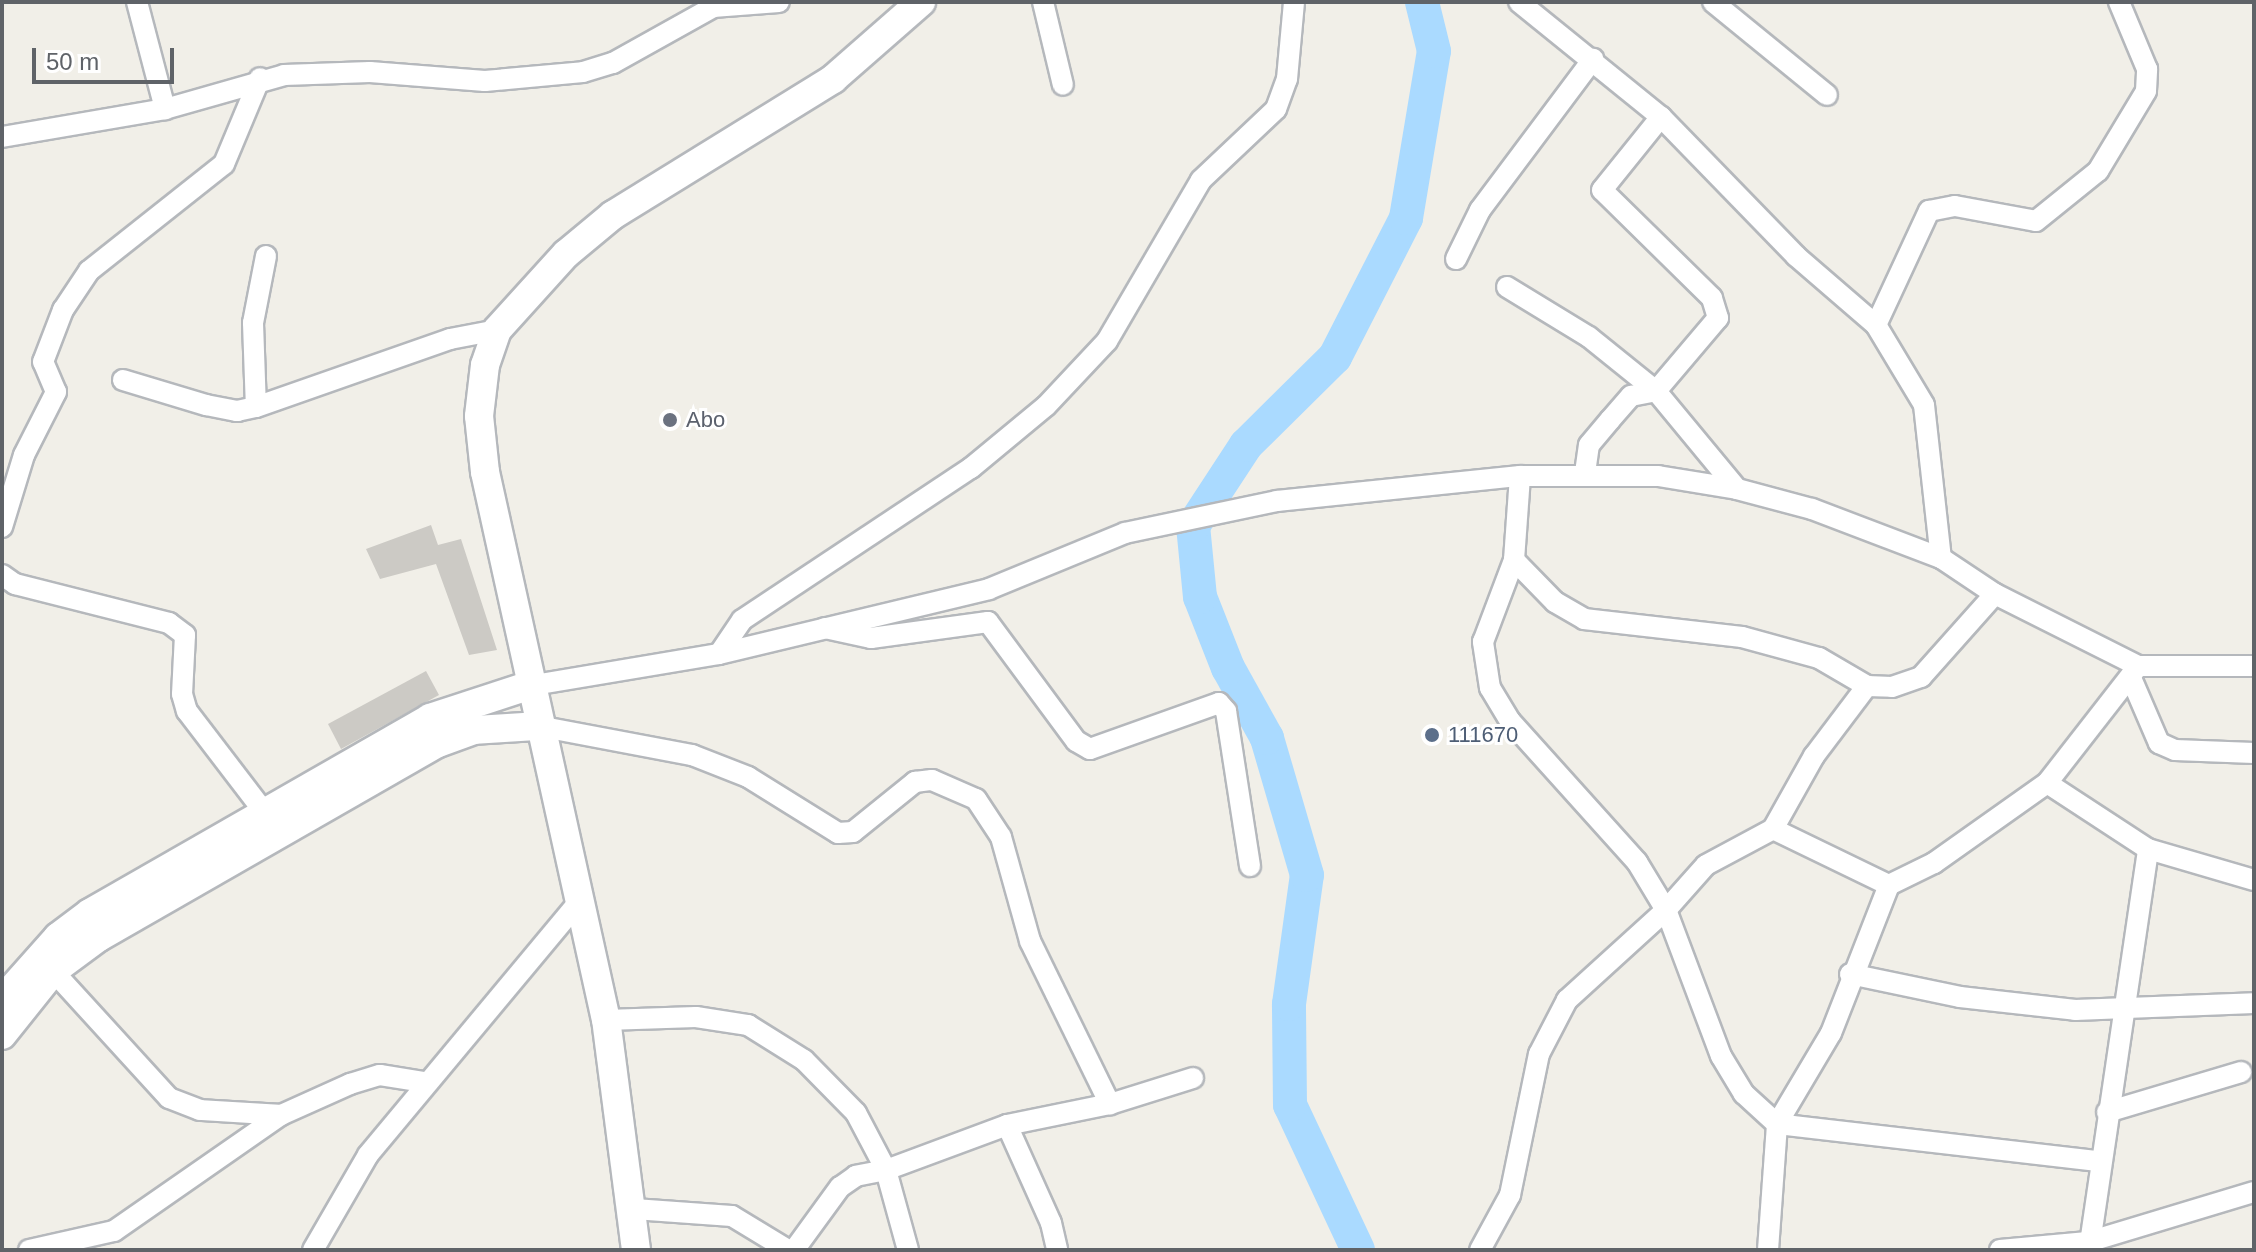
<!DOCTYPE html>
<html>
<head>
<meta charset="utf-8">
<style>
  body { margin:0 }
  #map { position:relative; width:2256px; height:1252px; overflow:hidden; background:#f1efe8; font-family:Helvetica,sans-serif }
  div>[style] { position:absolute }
  .river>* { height:34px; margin:-17px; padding:0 17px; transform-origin:17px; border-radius:17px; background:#aadaff }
  .building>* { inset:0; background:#cccac5 }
  .roads { filter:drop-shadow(2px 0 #b5b8bc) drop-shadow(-2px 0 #b5b8bc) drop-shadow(0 2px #b5b8bc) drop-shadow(0 -2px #b5b8bc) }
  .street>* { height:20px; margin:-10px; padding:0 10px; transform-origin:10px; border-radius:10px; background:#fff }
  .secondary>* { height:28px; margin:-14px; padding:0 14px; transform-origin:14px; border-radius:14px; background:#fff }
  .dots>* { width:22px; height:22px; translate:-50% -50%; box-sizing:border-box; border:4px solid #fff; border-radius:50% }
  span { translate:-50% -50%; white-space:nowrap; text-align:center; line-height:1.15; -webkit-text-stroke:6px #fff; paint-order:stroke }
  .worship-label { font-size:22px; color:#5b616d }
  .left { translate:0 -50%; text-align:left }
  .service-label { font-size:22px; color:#4e5e75 }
  .frame { position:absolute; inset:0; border:4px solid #5f6368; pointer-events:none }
  .scale { position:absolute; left:32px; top:48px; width:142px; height:36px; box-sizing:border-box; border:4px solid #5f6368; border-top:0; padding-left:10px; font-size:24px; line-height:28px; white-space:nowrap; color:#5f6368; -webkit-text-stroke:6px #fff; paint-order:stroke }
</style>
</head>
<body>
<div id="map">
  <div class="river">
    <i style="left:1358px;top:1250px;width:160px;rotate:-115.1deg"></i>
    <i style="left:1290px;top:1105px;width:101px;rotate:-90.6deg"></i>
    <i style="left:1289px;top:1004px;width:130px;rotate:-82.1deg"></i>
    <i style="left:1307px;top:875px;width:143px;rotate:-106.3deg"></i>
    <i style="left:1267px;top:738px;width:80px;rotate:-119.1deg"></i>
    <i style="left:1228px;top:668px;width:76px;rotate:-111.5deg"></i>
    <i style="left:1200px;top:597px;width:71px;rotate:-95.6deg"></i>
    <i style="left:1193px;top:526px;width:97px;rotate:-56.8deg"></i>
    <i style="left:1246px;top:445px;width:125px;rotate:-44.7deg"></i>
    <i style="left:1335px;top:357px;width:156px;rotate:-62.9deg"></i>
    <i style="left:1406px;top:218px;width:169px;rotate:-80.5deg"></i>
    <i style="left:1434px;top:51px;width:50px;rotate:-103.8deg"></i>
  </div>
  <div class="building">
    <i style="clip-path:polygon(431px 525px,438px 545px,461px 539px,497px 650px,469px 655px,436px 564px,380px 579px,366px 549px)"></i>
    <i style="clip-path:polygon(426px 671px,439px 695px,341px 749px,328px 724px)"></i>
  </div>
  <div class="roads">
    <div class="street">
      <i style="left:137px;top:2px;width:111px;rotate:75.3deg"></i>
      <i style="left:1043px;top:2px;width:85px;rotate:76.5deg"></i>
      <i style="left:1519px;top:2px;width:183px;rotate:39deg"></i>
      <i style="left:1661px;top:117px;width:194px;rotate:45.8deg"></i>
      <i style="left:1796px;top:256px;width:106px;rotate:40.8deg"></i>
      <i style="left:1876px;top:325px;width:93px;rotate:59deg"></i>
      <i style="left:1924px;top:405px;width:154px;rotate:83.7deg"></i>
      <i style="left:1941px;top:558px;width:65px;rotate:33.7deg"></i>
      <i style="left:1995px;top:594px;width:160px;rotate:26.7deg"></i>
      <i style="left:2138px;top:666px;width:116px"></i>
      <i style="left:1713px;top:2px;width:147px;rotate:39.2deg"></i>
      <i style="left:2px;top:137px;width:165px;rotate:-9.7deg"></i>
      <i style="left:165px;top:109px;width:124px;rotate:-15.9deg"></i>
      <i style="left:284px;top:75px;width:86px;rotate:-2deg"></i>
      <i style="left:370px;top:72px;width:115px;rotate:4.5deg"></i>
      <i style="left:485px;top:81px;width:98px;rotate:-5.2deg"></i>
      <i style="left:583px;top:72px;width:31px;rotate:-17deg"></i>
      <i style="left:613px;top:63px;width:115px;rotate:-29.2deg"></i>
      <i style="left:713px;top:7px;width:66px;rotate:-4.3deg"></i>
      <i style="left:266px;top:256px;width:68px;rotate:101deg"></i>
      <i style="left:253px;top:323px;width:84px;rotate:88deg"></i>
      <i style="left:256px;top:407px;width:206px;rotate:-19.3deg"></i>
      <i style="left:450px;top:339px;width:48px;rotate:-10.8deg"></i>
      <i style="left:1456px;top:259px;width:55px;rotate:-63.9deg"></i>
      <i style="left:1480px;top:210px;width:189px;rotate:-53.2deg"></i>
      <i style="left:1507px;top:287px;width:96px;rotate:31.4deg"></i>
      <i style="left:1589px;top:337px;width:86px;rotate:38.9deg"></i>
      <i style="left:1656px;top:391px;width:127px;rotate:50.4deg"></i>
      <i style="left:1876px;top:325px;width:126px;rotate:-65.1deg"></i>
      <i style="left:1929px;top:211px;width:26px;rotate:-11deg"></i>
      <i style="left:1955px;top:206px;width:82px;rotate:10.5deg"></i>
      <i style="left:2036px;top:221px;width:80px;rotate:-38.9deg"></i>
      <i style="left:2098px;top:171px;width:93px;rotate:-59deg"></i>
      <i style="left:2146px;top:91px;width:22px;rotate:-87deg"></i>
      <i style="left:2147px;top:69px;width:73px;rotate:-112.7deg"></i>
      <i style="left:123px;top:380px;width:87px;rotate:16.8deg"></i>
      <i style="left:206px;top:405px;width:32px;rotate:11deg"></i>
      <i style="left:237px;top:411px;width:19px;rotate:-12deg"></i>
      <i style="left:1585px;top:473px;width:28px;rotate:-82deg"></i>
      <i style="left:1589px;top:445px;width:33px;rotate:-50deg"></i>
      <i style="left:1610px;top:420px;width:32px;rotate:-49deg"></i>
      <i style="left:1631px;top:396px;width:25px;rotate:-11deg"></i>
      <i style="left:1656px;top:391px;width:96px;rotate:-49.7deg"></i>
      <i style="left:1718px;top:318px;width:21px;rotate:-107deg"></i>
      <i style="left:1712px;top:298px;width:154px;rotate:-135.5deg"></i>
      <i style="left:1602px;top:190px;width:94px;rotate:-51.1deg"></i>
      <i style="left:2px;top:527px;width:75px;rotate:-73deg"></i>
      <i style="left:24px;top:455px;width:71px;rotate:-63.1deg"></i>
      <i style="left:56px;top:392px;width:33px;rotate:-113deg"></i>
      <i style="left:43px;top:362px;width:56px;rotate:-69deg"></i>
      <i style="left:63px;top:310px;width:47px;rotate:-56.3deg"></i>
      <i style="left:89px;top:271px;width:172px;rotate:-38.4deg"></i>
      <i style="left:224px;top:164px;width:93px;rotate:-67.3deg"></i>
      <i style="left:1514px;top:560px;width:59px;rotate:45.7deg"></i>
      <i style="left:1555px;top:602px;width:34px;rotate:30deg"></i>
      <i style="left:1584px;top:619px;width:159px;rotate:6.5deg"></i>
      <i style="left:1742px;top:637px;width:80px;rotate:15.3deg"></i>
      <i style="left:1819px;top:658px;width:56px;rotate:30.3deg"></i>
      <i style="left:1867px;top:686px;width:25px;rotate:2deg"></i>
      <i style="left:1892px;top:687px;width:31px;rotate:-19deg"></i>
      <i style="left:1921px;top:677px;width:111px;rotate:-48.3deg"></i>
      <i style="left:2px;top:575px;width:16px;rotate:35deg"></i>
      <i style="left:15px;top:584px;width:159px;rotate:14.2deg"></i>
      <i style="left:169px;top:623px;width:20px;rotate:37deg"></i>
      <i style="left:185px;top:635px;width:59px;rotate:92.9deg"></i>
      <i style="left:182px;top:694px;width:18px;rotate:74deg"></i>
      <i style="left:187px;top:711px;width:128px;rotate:52.6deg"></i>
      <i style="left:825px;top:628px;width:47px;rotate:12.3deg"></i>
      <i style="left:871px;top:638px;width:118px;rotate:-7.8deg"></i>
      <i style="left:988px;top:622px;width:148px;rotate:53.5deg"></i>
      <i style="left:1076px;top:741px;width:16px;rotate:30deg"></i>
      <i style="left:1090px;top:749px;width:137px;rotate:-19.6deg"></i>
      <i style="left:1219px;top:703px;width:11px;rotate:49deg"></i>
      <i style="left:1226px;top:711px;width:157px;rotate:81.2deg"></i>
      <i style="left:719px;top:654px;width:278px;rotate:-13.5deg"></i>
      <i style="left:989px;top:589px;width:147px;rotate:-22.4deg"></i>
      <i style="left:1125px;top:533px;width:155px;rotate:-11.9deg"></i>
      <i style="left:1277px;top:501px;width:244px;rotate:-5.9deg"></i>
      <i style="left:2131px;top:678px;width:71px;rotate:66.7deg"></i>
      <i style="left:2159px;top:743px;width:17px;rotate:24deg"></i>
      <i style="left:2175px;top:750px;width:79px;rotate:2.2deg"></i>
      <i style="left:528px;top:686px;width:194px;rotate:-9.5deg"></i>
      <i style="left:719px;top:654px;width:41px;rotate:-55.9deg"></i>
      <i style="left:742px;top:620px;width:275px;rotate:-33.6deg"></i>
      <i style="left:971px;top:468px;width:97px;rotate:-39.6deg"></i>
      <i style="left:1046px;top:406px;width:89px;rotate:-46.8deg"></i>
      <i style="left:1107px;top:341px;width:186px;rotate:-59.7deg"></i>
      <i style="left:1201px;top:180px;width:103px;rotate:-43.4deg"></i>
      <i style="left:1276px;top:109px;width:32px;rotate:-70deg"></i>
      <i style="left:1287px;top:79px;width:77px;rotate:-84.8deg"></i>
      <i style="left:538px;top:726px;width:157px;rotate:10.7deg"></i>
      <i style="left:692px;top:755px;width:60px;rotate:21.4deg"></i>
      <i style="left:748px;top:777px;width:106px;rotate:31.9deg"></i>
      <i style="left:838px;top:833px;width:15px;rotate:-4deg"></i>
      <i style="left:853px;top:832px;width:80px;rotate:-38.9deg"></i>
      <i style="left:915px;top:782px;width:17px;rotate:-7deg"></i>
      <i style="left:932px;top:780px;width:48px;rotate:23.4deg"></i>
      <i style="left:976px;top:799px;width:45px;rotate:56.7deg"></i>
      <i style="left:1001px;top:837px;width:108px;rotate:74.4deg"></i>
      <i style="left:1030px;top:941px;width:182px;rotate:63.9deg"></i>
      <i style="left:1110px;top:1104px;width:87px;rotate:-17.4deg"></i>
      <i style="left:2047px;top:783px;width:121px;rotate:33.2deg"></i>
      <i style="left:2148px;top:849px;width:110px;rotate:16.3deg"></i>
      <i style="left:1773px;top:829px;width:129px;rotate:25.8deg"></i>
      <i style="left:1889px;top:885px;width:50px;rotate:-26.1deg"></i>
      <i style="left:1934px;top:863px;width:138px;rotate:-35.3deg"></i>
      <i style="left:2047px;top:783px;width:148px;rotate:-52.1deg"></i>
      <i style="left:1889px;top:885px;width:159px;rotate:111.4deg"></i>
      <i style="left:1831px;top:1033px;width:106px;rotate:120.7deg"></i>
      <i style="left:1777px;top:1124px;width:45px;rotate:-137.7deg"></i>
      <i style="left:1744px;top:1094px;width:44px;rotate:-121.2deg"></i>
      <i style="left:1721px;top:1056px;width:156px;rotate:-110.6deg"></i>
      <i style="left:1666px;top:910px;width:56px;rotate:-121.1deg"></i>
      <i style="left:1637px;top:862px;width:190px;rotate:-132deg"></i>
      <i style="left:1510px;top:721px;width:39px;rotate:-121deg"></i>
      <i style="left:1490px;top:688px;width:47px;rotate:-98.7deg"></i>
      <i style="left:1483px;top:642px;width:88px;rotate:-69.3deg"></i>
      <i style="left:1514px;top:560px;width:84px;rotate:-85.9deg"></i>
      <i style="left:1520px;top:476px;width:138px"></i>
      <i style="left:1658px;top:476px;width:80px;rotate:9.3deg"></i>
      <i style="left:1737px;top:489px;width:78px;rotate:14.9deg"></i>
      <i style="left:1812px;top:509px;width:138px;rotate:20.8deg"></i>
      <i style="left:53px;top:971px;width:172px;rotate:47.6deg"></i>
      <i style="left:169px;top:1098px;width:33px;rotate:21deg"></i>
      <i style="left:200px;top:1110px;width:81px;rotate:3.5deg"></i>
      <i style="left:1850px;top:974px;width:112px;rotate:11.8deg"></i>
      <i style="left:1960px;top:997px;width:116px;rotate:6.4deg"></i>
      <i style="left:2075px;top:1010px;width:179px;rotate:-2.2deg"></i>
      <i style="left:606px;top:1020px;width:90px;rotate:-1.9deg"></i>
      <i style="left:696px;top:1017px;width:53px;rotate:8.7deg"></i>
      <i style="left:748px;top:1025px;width:66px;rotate:32deg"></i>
      <i style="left:804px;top:1060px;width:74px;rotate:45.5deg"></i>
      <i style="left:856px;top:1113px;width:64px;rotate:62.2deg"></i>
      <i style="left:886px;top:1170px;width:31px;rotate:169deg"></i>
      <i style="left:856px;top:1176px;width:19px;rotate:145deg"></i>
      <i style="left:840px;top:1187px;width:78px;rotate:126.1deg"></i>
      <i style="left:2107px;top:1112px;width:140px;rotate:-16.6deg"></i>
      <i style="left:1007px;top:1125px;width:107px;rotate:65.8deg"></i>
      <i style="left:1051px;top:1223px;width:28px;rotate:77deg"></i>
      <i style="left:634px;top:1209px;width:98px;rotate:4.1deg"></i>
      <i style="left:732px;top:1216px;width:66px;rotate:31.3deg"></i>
      <i style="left:29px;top:1250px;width:87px;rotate:-12.6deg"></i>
      <i style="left:114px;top:1231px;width:203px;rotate:-34.8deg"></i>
      <i style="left:281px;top:1115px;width:76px;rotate:-24.2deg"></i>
      <i style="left:350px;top:1084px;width:31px;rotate:-17deg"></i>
      <i style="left:380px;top:1075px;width:45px;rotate:9deg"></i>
      <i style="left:313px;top:1250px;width:110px;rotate:-59.9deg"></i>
      <i style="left:368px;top:1155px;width:331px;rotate:-50.2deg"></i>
      <i style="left:908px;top:1250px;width:83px;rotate:-105.4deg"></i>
      <i style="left:886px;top:1170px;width:129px;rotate:-20.4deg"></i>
      <i style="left:1007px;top:1125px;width:105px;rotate:-11.5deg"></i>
      <i style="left:1480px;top:1250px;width:63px;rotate:-61.4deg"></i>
      <i style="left:1510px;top:1195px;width:144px;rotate:-78.4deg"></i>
      <i style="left:1539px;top:1054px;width:61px;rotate:-62.6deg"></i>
      <i style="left:1567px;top:1000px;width:134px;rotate:-42.3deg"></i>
      <i style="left:1666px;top:910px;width:60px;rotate:-48.4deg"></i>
      <i style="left:1706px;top:865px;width:76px;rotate:-28.2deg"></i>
      <i style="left:1773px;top:829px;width:84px;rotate:-60.7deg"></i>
      <i style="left:1814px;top:756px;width:88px;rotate:-52.9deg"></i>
      <i style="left:1768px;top:1250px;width:126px;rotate:-85.9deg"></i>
      <i style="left:1777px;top:1124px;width:324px;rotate:6.6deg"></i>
      <i style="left:2000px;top:1250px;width:88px;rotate:-5.2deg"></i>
      <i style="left:2088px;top:1242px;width:173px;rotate:-16.8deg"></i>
      <i style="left:2089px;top:1250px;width:405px;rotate:-81.6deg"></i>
    </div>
    <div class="secondary">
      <i style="left:2px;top:1000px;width:84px;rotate:-48.4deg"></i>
      <i style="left:58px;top:937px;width:40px;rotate:-37deg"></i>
      <i style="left:90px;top:913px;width:392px;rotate:-29.8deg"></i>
      <i style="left:430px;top:718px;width:103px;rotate:-18.1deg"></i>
      <i style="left:2px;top:1035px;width:82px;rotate:-51.4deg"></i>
      <i style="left:53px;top:971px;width:57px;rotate:-36.5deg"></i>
      <i style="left:99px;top:937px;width:391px;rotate:-29.8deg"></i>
      <i style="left:438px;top:743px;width:38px;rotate:-20deg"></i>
      <i style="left:474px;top:730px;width:64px;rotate:-3.6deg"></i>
      <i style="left:636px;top:1250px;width:232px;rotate:-97.4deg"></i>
      <i style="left:606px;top:1020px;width:561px;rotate:-102.45deg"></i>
      <i style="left:485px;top:472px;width:56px;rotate:-96.1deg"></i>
      <i style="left:479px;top:416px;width:51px;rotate:-83.3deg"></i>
      <i style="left:485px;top:365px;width:37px;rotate:-71deg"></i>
      <i style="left:497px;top:330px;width:103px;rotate:-47.8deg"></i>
      <i style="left:566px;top:254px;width:61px;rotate:-39.7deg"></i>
      <i style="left:613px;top:215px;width:259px;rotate:-31.7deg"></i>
      <i style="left:833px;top:79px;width:117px;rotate:-41.2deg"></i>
    </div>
  </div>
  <div class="dots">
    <i style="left:670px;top:420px;background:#6b7280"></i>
    <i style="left:1432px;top:735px;background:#5c6f8a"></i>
  </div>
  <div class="worship-label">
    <span class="left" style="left:686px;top:420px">Abo</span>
  </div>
  <div class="service-label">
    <span class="left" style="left:1448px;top:735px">111670</span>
  </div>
  <div class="frame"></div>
  <div class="scale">50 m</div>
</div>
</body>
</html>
